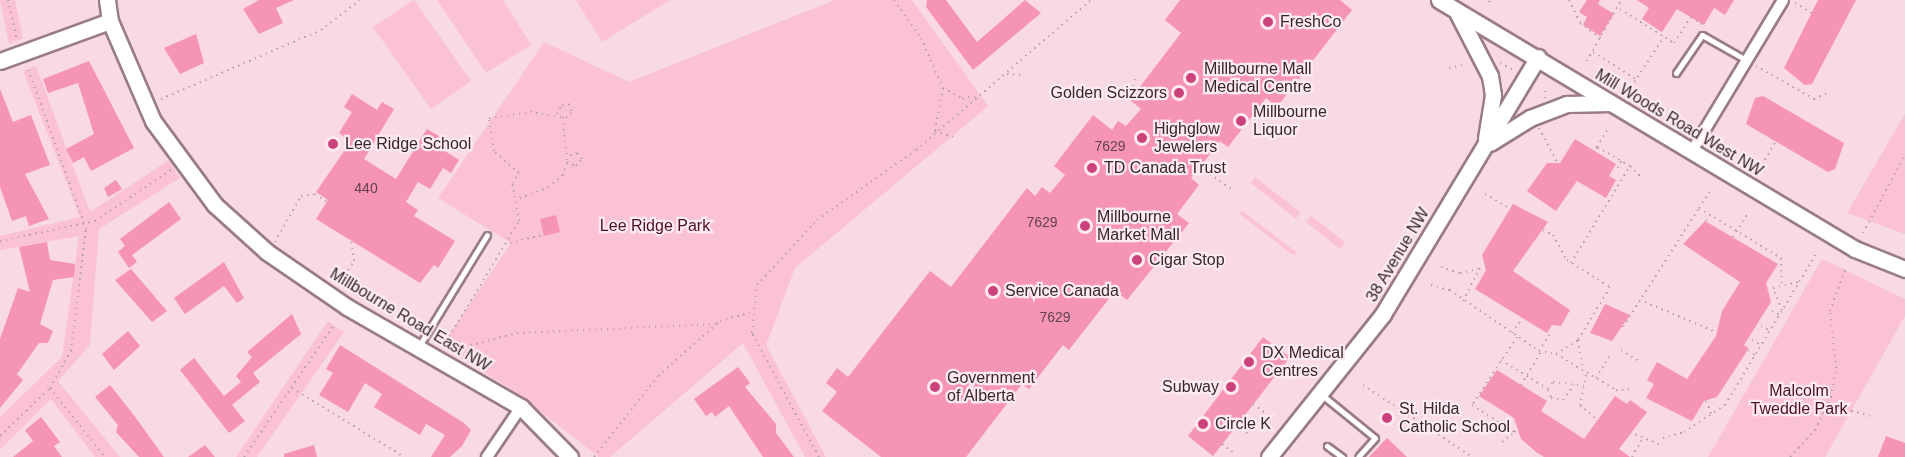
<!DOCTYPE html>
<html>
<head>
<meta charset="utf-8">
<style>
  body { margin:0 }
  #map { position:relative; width:1905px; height:457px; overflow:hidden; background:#f9d9e2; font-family:Arial,sans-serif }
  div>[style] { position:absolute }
  .green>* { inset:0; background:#fac2d3 }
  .building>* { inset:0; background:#f694b5 }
  .path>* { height:2px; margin-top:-1px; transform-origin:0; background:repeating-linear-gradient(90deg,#bba2a9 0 1.5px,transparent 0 6px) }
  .roads { filter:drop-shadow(2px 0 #997c84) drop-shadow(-2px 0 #997c84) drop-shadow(0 2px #997c84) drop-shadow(0 -2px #997c84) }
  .lane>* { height:5px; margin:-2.5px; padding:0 2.5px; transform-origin:2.5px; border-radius:2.5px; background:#fff }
  .street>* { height:10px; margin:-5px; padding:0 5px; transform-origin:5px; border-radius:5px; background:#fff }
  .secondary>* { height:15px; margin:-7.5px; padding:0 7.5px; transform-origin:7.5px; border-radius:7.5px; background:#fff }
  .dots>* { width:16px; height:16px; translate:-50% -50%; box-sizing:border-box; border:3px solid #feeaf0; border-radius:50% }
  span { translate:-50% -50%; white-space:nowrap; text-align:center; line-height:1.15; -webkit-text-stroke:4.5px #feeaf0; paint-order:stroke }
  .number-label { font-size:14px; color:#64434e }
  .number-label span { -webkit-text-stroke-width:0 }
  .poi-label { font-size:16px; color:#34282c }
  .left { translate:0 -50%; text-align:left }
  .right { translate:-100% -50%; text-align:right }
  .street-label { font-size:16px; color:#34282c }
  .park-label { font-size:16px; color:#4b1029 }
</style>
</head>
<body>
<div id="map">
  <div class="green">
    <i style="clip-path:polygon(0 0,15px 0,23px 38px,9px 44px)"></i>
    <i style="clip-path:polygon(414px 0,471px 81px,431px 109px,373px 27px)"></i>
    <i style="clip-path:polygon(437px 0,503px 0,531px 45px,486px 73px)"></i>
    <i style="clip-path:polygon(576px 0,670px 0,602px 42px)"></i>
    <i style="clip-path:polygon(835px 0,912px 0,988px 106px,795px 268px,766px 345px,826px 457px,805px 457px,743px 343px,610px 457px,599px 457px,514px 391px,441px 346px,511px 243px,438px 198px,544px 42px,629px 82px)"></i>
    <i style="clip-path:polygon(36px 66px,90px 212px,169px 160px,180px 178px,99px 229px,90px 345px,58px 381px,120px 457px,95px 457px,51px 399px,0 450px,0 417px,62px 357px,79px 236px,0 250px,0 236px,80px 217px,23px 71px)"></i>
    <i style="clip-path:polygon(1905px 114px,1905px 234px,1847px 213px)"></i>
    <i style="clip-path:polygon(1255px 177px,1300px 212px,1296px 219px,1251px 183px)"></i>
    <i style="clip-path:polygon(1242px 211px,1296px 252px,1294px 256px,1240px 214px)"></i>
    <i style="clip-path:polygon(1311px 216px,1345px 242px,1340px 249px,1306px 222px)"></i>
    <i style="clip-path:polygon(1822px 259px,1905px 299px,1905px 316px,1825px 457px,1708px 457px)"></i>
    <i style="clip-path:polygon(328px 321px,344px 332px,257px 457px,236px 457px)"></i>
  </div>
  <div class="building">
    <i style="clip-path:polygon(259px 0,294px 0,276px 8px,283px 23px,259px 34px,243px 9px)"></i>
    <i style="clip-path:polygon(927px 0,946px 0,977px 42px,1025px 0,1041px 13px,973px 70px,926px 7px)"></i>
    <i style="clip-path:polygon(1180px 0,1340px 0,1352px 10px,1277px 107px,1266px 98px,1228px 147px,1220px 141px,1200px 167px,1191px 178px,1199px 185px,1177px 214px,1189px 223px,1127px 300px,1115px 291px,1069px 350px,1063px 345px,1029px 389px,1022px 384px,966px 457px,881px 457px,822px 411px,837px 392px,826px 383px,837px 368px,848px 377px,930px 271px,951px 287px,1027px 188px,1035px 196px,1042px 187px,1050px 193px,1065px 175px,1054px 166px,1093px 115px,1112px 130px,1118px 121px,1126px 126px,1141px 109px,1130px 100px,1181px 33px,1165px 20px)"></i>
    <i style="clip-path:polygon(1587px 0,1600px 0,1598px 4px,1614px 14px,1600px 36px,1583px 25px,1587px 17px,1579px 12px)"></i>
    <i style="clip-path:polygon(1637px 0,1734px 0,1725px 15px,1714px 8px,1704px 25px,1677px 9px,1662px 32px,1642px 19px,1649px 8px)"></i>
    <i style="clip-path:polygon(1818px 0,1856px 0,1812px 84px,1805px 85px,1784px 68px)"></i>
    <i style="clip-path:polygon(196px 34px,204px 63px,180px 74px,164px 48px)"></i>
    <i style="clip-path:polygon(89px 61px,134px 148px,91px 171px,84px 157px,73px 163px,66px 149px,94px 134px,78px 83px,48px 93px,43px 79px)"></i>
    <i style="clip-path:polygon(0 89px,13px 122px,31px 115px,50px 165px,25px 174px,49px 219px,29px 226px,26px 216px,12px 221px,0 187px)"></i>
    <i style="clip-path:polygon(352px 94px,377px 110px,382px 102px,394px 109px,364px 159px,396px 179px,427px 129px,439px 136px,434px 144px,459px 160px,451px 173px,443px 168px,430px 189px,418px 182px,406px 202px,418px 210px,414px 216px,455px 241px,438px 268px,434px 265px,420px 283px,316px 219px,328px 200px,316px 192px,351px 141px,339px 133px,352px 112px,344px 107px)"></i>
    <i style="clip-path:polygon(1763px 96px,1844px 143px,1835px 169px,1828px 172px,1746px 124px,1755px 98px)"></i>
    <i style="clip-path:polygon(1575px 139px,1616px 164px,1609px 176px,1616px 180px,1606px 198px,1577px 181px,1556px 211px,1527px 191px,1547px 163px,1560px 163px)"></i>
    <i style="clip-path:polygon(116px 180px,122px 189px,108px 197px,104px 188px)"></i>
    <i style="clip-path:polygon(169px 202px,181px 219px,132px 255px,137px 262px,129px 268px,118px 252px,125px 246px,120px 239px)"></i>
    <i style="clip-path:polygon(1513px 204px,1548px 222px,1513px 271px,1570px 310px,1561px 326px,1552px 325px,1547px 333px,1475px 289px,1486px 270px,1482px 255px)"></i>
    <i style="clip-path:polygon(556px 215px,560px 232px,544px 236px,540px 219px)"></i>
    <i style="clip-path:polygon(1705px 221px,1778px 264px,1766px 283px,1771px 302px,1744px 345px,1749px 348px,1717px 397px,1704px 401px,1692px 421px,1646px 398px,1654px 384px,1647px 380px,1657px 362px,1687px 379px,1716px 336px,1722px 311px,1740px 282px,1683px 244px)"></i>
    <i style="clip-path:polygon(47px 242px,50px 260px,75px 264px,74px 277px,53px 280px,40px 324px,53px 331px,48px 343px,39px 343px,17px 374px,23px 380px,0 408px,0 339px,18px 288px,30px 292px,19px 247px)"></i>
    <i style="clip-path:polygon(224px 262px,244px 298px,237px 303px,224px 286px,185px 314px,174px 298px)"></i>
    <i style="clip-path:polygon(131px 269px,167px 311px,152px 322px,115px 280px)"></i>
    <i style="clip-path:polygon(1605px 304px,1630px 315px,1612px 341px,1590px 333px)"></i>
    <i style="clip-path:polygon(292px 314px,301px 334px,253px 373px,260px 382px,232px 405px,245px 421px,229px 433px,180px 370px,194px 358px,224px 396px,241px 382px,236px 376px,252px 357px,247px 352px)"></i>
    <i style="clip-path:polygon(128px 331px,140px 346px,114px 370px,102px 354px)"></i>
    <i style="clip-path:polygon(1263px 337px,1290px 357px,1213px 456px,1188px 436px)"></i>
    <i style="clip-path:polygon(340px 345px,464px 423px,471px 430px,462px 446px,450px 457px,431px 457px,445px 435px,426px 424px,420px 435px,374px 407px,382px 394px,365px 383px,348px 412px,319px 395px,333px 373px,326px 369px)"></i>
    <i style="clip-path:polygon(738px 367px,750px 383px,745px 387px,776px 424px,776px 433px,794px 457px,763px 457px,729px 406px,715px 417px,712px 412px,706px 416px,694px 399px)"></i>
    <i style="clip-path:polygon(1497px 370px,1547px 401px,1541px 411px,1584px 439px,1615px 396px,1627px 404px,1630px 400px,1647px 412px,1619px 449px,1630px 457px,1544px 457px,1536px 452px,1521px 439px,1514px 418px,1479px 396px)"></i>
    <i style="clip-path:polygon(110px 385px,133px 414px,164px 457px,139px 457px,116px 432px,118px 425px,95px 397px)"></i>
    <i style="clip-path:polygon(41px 417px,60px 442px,54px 446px,62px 457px,13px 457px,33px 441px,25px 430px)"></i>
    <i style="clip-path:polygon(1886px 436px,1905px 443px,1905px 457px,1878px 457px)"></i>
    <i style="clip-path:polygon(1387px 438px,1407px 457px,1369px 457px)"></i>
    <i style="clip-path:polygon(205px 445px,215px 457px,188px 457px)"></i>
    <i style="clip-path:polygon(314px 445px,317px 457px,284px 457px,284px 454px)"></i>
  </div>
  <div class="path">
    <i style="left:8px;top:0;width:42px;rotate:77.6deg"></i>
    <i style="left:894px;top:0;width:47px;rotate:54.6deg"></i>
    <i style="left:921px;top:38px;width:55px;rotate:66.3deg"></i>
    <i style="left:943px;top:88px;width:44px;rotate:100.5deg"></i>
    <i style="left:935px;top:131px;width:19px;rotate:18deg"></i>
    <i style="left:1569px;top:0;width:25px;rotate:64deg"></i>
    <i style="left:1580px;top:23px;width:26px;rotate:36deg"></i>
    <i style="left:1489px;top:2px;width:2px;rotate:-63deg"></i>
    <i style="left:1795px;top:3px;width:23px;rotate:31deg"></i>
    <i style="left:1620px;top:9px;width:64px;rotate:32.2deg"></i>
    <i style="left:1674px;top:43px;width:31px;rotate:-57deg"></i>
    <i style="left:1691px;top:17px;width:17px;rotate:33deg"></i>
    <i style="left:1593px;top:52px;width:51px;rotate:32.1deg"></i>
    <i style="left:1587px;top:61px;width:70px;rotate:-60.9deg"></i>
    <i style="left:1500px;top:63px;width:16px;rotate:27deg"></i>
    <i style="left:1756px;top:66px;width:67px;rotate:29.6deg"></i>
    <i style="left:1814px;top:99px;width:14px;rotate:-25deg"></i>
    <i style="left:1449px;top:68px;width:18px;rotate:-13deg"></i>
    <i style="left:1007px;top:74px;width:16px;rotate:4deg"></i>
    <i style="left:1631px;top:87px;width:60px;rotate:-56.6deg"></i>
    <i style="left:943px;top:88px;width:21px;rotate:28deg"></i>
    <i style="left:962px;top:98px;width:17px;rotate:-7deg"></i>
    <i style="left:1131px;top:98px;width:21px;rotate:-79deg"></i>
    <i style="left:1545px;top:98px;width:9px;rotate:-90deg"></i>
    <i style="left:161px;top:99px;width:174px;rotate:-23.3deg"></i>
    <i style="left:321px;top:30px;width:49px;rotate:-37.6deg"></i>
    <i style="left:557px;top:114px;width:10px;rotate:-61deg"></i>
    <i style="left:562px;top:105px;width:7px;rotate:-8deg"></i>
    <i style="left:569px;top:104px;width:9px;rotate:72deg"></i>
    <i style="left:572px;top:113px;width:10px;rotate:143deg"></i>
    <i style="left:1260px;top:117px;width:11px;rotate:38deg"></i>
    <i style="left:1539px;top:128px;width:40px;rotate:62deg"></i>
    <i style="left:1597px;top:147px;width:21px;rotate:-59deg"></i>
    <i style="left:567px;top:162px;width:10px;rotate:24deg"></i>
    <i style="left:576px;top:166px;width:9px;rotate:-49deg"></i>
    <i style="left:582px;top:159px;width:8px;rotate:-130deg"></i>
    <i style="left:577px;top:153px;width:9px;rotate:162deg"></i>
    <i style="left:1762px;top:165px;width:28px;rotate:-60deg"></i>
    <i style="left:1630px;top:166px;width:14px;rotate:45deg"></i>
    <i style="left:1200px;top:167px;width:40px;rotate:34.9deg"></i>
    <i style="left:1618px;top:168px;width:8px;rotate:-67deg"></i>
    <i style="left:1485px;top:194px;width:30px;rotate:30deg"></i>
    <i style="left:1699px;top:208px;width:20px;rotate:-57deg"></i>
    <i style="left:1706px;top:221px;width:7px;rotate:-56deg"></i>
    <i style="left:1543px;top:230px;width:11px;rotate:27deg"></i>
    <i style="left:1553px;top:235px;width:29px;rotate:61deg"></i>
    <i style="left:1567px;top:260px;width:51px;rotate:32.1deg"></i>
    <i style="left:1610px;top:287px;width:62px;rotate:121.1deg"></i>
    <i style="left:1578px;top:340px;width:29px;rotate:80deg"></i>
    <i style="left:1863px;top:233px;width:89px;rotate:-61.7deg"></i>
    <i style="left:1733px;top:237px;width:28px;rotate:-58deg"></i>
    <i style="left:0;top:241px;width:97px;rotate:-11.9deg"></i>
    <i style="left:95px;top:221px;width:92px;rotate:-33.9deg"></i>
    <i style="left:275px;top:242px;width:53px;rotate:-60.5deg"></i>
    <i style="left:301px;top:196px;width:14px;rotate:-8deg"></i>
    <i style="left:315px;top:194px;width:14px;rotate:34deg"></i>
    <i style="left:510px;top:243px;width:32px;rotate:-14deg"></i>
    <i style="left:1571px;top:263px;width:114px;rotate:-58.7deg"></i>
    <i style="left:1630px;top:166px;width:38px;rotate:-150deg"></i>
    <i style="left:1597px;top:147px;width:5px;rotate:127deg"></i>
    <i style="left:1441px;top:267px;width:20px;rotate:18deg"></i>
    <i style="left:1460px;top:273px;width:19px;rotate:-12deg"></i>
    <i style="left:338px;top:285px;width:29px;rotate:-56deg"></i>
    <i style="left:354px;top:261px;width:21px;rotate:-98deg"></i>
    <i style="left:1431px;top:285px;width:20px;rotate:15deg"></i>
    <i style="left:1450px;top:290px;width:108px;rotate:34.4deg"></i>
    <i style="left:1539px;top:351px;width:17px;rotate:10deg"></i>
    <i style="left:1556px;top:354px;width:70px;rotate:31deg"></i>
    <i style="left:1616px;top:390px;width:14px;rotate:-4deg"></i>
    <i style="left:1463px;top:301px;width:36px;rotate:-63deg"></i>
    <i style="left:1479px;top:269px;width:7px;rotate:-16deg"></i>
    <i style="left:1645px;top:302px;width:77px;rotate:22.9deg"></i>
    <i style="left:1782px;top:310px;width:24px;rotate:-112deg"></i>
    <i style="left:1773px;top:288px;width:27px;rotate:-13deg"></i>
    <i style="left:1772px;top:311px;width:8px;rotate:30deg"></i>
    <i style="left:1761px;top:326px;width:10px;rotate:29deg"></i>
    <i style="left:1623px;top:327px;width:141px;rotate:-57.4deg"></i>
    <i style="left:1699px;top:208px;width:96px;rotate:31.4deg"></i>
    <i style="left:1781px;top:258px;width:27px;rotate:88deg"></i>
    <i style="left:1512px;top:333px;width:16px;rotate:-55deg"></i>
    <i style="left:1517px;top:337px;width:82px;rotate:123.5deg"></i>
    <i style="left:1472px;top:405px;width:50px;rotate:32.7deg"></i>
    <i style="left:1514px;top:432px;width:6px;rotate:-45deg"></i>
    <i style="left:1752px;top:340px;width:10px;rotate:29deg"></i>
    <i style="left:443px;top:347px;width:147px;rotate:-58.9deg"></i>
    <i style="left:519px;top:221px;width:39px;rotate:-100deg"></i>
    <i style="left:512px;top:183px;width:12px;rotate:-55deg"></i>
    <i style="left:519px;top:173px;width:33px;rotate:-139deg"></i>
    <i style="left:494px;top:151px;width:33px;rotate:-99deg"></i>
    <i style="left:489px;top:118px;width:41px;rotate:-8.3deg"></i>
    <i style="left:530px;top:112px;width:33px;rotate:9deg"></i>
    <i style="left:563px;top:117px;width:46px;rotate:85deg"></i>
    <i style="left:567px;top:163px;width:13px;rotate:108deg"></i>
    <i style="left:563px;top:175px;width:18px;rotate:139deg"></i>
    <i style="left:549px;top:187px;width:34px;rotate:159deg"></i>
    <i style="left:453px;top:350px;width:66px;rotate:-14.9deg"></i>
    <i style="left:517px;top:333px;width:200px;rotate:-2.6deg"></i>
    <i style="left:1621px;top:350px;width:22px;rotate:32deg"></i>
    <i style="left:1539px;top:351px;width:19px;rotate:-58deg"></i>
    <i style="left:1748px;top:351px;width:8px;rotate:30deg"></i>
    <i style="left:1556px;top:354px;width:26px;rotate:-32deg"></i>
    <i style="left:1501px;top:360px;width:55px;rotate:31.7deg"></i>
    <i style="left:1548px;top:389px;width:9px;rotate:-54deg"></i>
    <i style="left:1553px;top:382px;width:31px;rotate:7deg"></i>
    <i style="left:1586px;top:375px;width:31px;rotate:101deg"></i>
    <i style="left:1580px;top:405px;width:23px;rotate:41deg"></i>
    <i style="left:1596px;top:378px;width:25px;rotate:-58deg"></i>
    <i style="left:1363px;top:385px;width:131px;rotate:33.4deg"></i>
    <i style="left:1521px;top:385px;width:39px;rotate:-59deg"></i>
    <i style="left:50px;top:388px;width:88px;rotate:51.4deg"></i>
    <i style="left:292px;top:388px;width:132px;rotate:31.6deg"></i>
    <i style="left:1548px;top:390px;width:9px;rotate:69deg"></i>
    <i style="left:1551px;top:398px;width:12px;rotate:9deg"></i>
    <i style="left:1563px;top:400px;width:19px;rotate:-54deg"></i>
    <i style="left:1706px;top:401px;width:15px;rotate:67deg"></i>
    <i style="left:1253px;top:404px;width:19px;rotate:36deg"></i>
    <i style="left:1828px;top:405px;width:44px;rotate:14.3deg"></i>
    <i style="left:1243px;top:417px;width:18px;rotate:34deg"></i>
    <i style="left:1237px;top:425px;width:16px;rotate:38deg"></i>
    <i style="left:1630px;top:432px;width:33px;rotate:23deg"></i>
    <i style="left:0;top:436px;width:69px;rotate:-43.8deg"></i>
    <i style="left:50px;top:388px;width:43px;rotate:-60.4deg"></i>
    <i style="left:71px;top:351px;width:123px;rotate:-83deg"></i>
    <i style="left:86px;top:229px;width:173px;rotate:-109.9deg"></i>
    <i style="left:1663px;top:438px;width:22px;rotate:-16deg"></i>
    <i style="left:1684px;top:432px;width:49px;rotate:-33.4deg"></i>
    <i style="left:1725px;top:405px;width:176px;rotate:-58.9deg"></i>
    <i style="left:1502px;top:442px;width:16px;rotate:-40deg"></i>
    <i style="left:1222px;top:444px;width:15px;rotate:37deg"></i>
    <i style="left:244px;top:457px;width:160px;rotate:-55.7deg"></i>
    <i style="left:594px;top:457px;width:103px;rotate:-51.7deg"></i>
    <i style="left:658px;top:376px;width:83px;rotate:-41.6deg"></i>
    <i style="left:720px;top:321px;width:32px;rotate:-16deg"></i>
    <i style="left:819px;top:457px;width:141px;rotate:-118.4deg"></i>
    <i style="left:752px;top:333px;width:48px;rotate:-84.1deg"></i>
    <i style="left:757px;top:285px;width:88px;rotate:-47.3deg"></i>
    <i style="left:817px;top:220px;width:121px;rotate:-35.3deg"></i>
    <i style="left:916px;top:150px;width:230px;rotate:-40.6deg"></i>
    <i style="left:1632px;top:457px;width:24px;rotate:-60deg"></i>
    <i style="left:1790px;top:457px;width:37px;rotate:-47deg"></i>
    <i style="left:1815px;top:430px;width:37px;rotate:-64deg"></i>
    <i style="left:1831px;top:397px;width:29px;rotate:-80deg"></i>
    <i style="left:1836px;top:368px;width:57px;rotate:-96deg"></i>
    <i style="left:1830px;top:311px;width:44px;rotate:-69.9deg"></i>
  </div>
  <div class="roads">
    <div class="lane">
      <i style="left:1676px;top:73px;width:46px;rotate:-55.6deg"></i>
      <i style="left:1702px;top:35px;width:51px;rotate:29.6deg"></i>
      <i style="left:419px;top:346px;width:130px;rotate:-58.5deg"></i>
      <i style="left:1322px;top:395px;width:68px;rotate:39.1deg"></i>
      <i style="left:1375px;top:438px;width:25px;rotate:132deg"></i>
      <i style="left:1327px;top:446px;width:19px;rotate:36deg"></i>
    </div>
    <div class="street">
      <i style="left:1692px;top:151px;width:176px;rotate:-58.9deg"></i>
      <i style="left:487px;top:457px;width:60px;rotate:-55.8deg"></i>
    </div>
    <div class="secondary">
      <i style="left:107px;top:0;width:21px;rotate:82deg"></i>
      <i style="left:110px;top:21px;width:109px;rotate:66.7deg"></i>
      <i style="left:153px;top:121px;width:104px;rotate:53.6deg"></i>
      <i style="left:215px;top:205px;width:70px;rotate:42.1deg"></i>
      <i style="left:267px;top:252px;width:97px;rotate:34.5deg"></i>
      <i style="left:347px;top:307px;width:201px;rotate:29.9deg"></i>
      <i style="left:521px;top:407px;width:70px;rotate:45.6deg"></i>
      <i style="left:1439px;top:0;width:485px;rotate:30.9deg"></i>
      <i style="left:1855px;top:249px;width:54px;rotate:21.8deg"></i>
      <i style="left:1457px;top:12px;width:72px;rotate:62.7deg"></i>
      <i style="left:1490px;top:76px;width:19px;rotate:81deg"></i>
      <i style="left:1493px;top:95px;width:44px;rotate:99.2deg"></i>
      <i style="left:0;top:61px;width:117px;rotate:-20deg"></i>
      <i style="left:1490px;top:143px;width:47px;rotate:-32deg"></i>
      <i style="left:1530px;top:118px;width:40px;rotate:-21deg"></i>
      <i style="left:1567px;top:104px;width:44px;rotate:-1.3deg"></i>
      <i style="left:1269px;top:457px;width:183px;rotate:-51.4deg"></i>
      <i style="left:1383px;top:314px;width:300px;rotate:-58.9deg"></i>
    </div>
  </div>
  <div class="dots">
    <i style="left:1268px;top:22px;background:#cc427b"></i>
    <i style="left:1191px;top:78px;background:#cc427b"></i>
    <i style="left:1179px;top:93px;background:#cc427b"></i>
    <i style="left:1241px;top:121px;background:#cc427b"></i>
    <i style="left:1142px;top:138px;background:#cc427b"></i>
    <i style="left:333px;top:144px;background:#cc427b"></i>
    <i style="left:1092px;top:168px;background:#cc427b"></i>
    <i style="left:1085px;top:226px;background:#cc427b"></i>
    <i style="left:1137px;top:260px;background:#cc427b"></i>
    <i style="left:993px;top:291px;background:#cc427b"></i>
    <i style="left:1249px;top:362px;background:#cc427b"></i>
    <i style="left:935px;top:387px;background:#cc427b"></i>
    <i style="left:1231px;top:387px;background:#cc427b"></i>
    <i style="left:1387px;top:418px;background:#cc427b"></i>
    <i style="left:1203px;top:424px;background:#cc427b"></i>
  </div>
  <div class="number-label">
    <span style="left:1110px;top:146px">7629</span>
    <span style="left:366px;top:188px">440</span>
    <span style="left:1042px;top:222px">7629</span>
    <span style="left:1055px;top:317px">7629</span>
  </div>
  <div class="poi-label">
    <span class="left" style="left:1280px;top:22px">FreshCo</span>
    <span class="left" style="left:1204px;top:78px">Millbourne Mall<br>Medical Centre</span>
    <span class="right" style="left:1167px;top:93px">Golden Scizzors</span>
    <span class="left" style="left:1253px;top:121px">Millbourne<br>Liquor</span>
    <span class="left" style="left:1154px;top:138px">Highglow<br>Jewelers</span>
    <span class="left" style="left:345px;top:144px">Lee Ridge School</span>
    <span class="left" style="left:1104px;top:168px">TD Canada Trust</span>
    <span class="left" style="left:1097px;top:226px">Millbourne<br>Market Mall</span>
    <span class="left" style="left:1149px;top:260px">Cigar Stop</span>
    <span class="left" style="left:1005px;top:291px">Service Canada</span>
    <span class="left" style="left:1262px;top:362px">DX Medical<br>Centres</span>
    <span class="left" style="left:947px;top:387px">Government<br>of Alberta</span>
    <span class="right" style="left:1219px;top:387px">Subway</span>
    <span class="left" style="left:1399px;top:418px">St. Hilda<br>Catholic School</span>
    <span class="left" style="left:1215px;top:424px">Circle K</span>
  </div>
  <div class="street-label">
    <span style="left:1679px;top:123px;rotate:31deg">Mill Woods Road West NW</span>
    <span style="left:1398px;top:255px;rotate:-59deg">38 Avenue NW</span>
    <span style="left:410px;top:320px;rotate:31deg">Millbourne Road East NW</span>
  </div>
  <div class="park-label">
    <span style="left:655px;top:226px">Lee Ridge Park</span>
    <span style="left:1799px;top:400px">Malcolm<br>Tweddle Park</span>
  </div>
</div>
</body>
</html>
